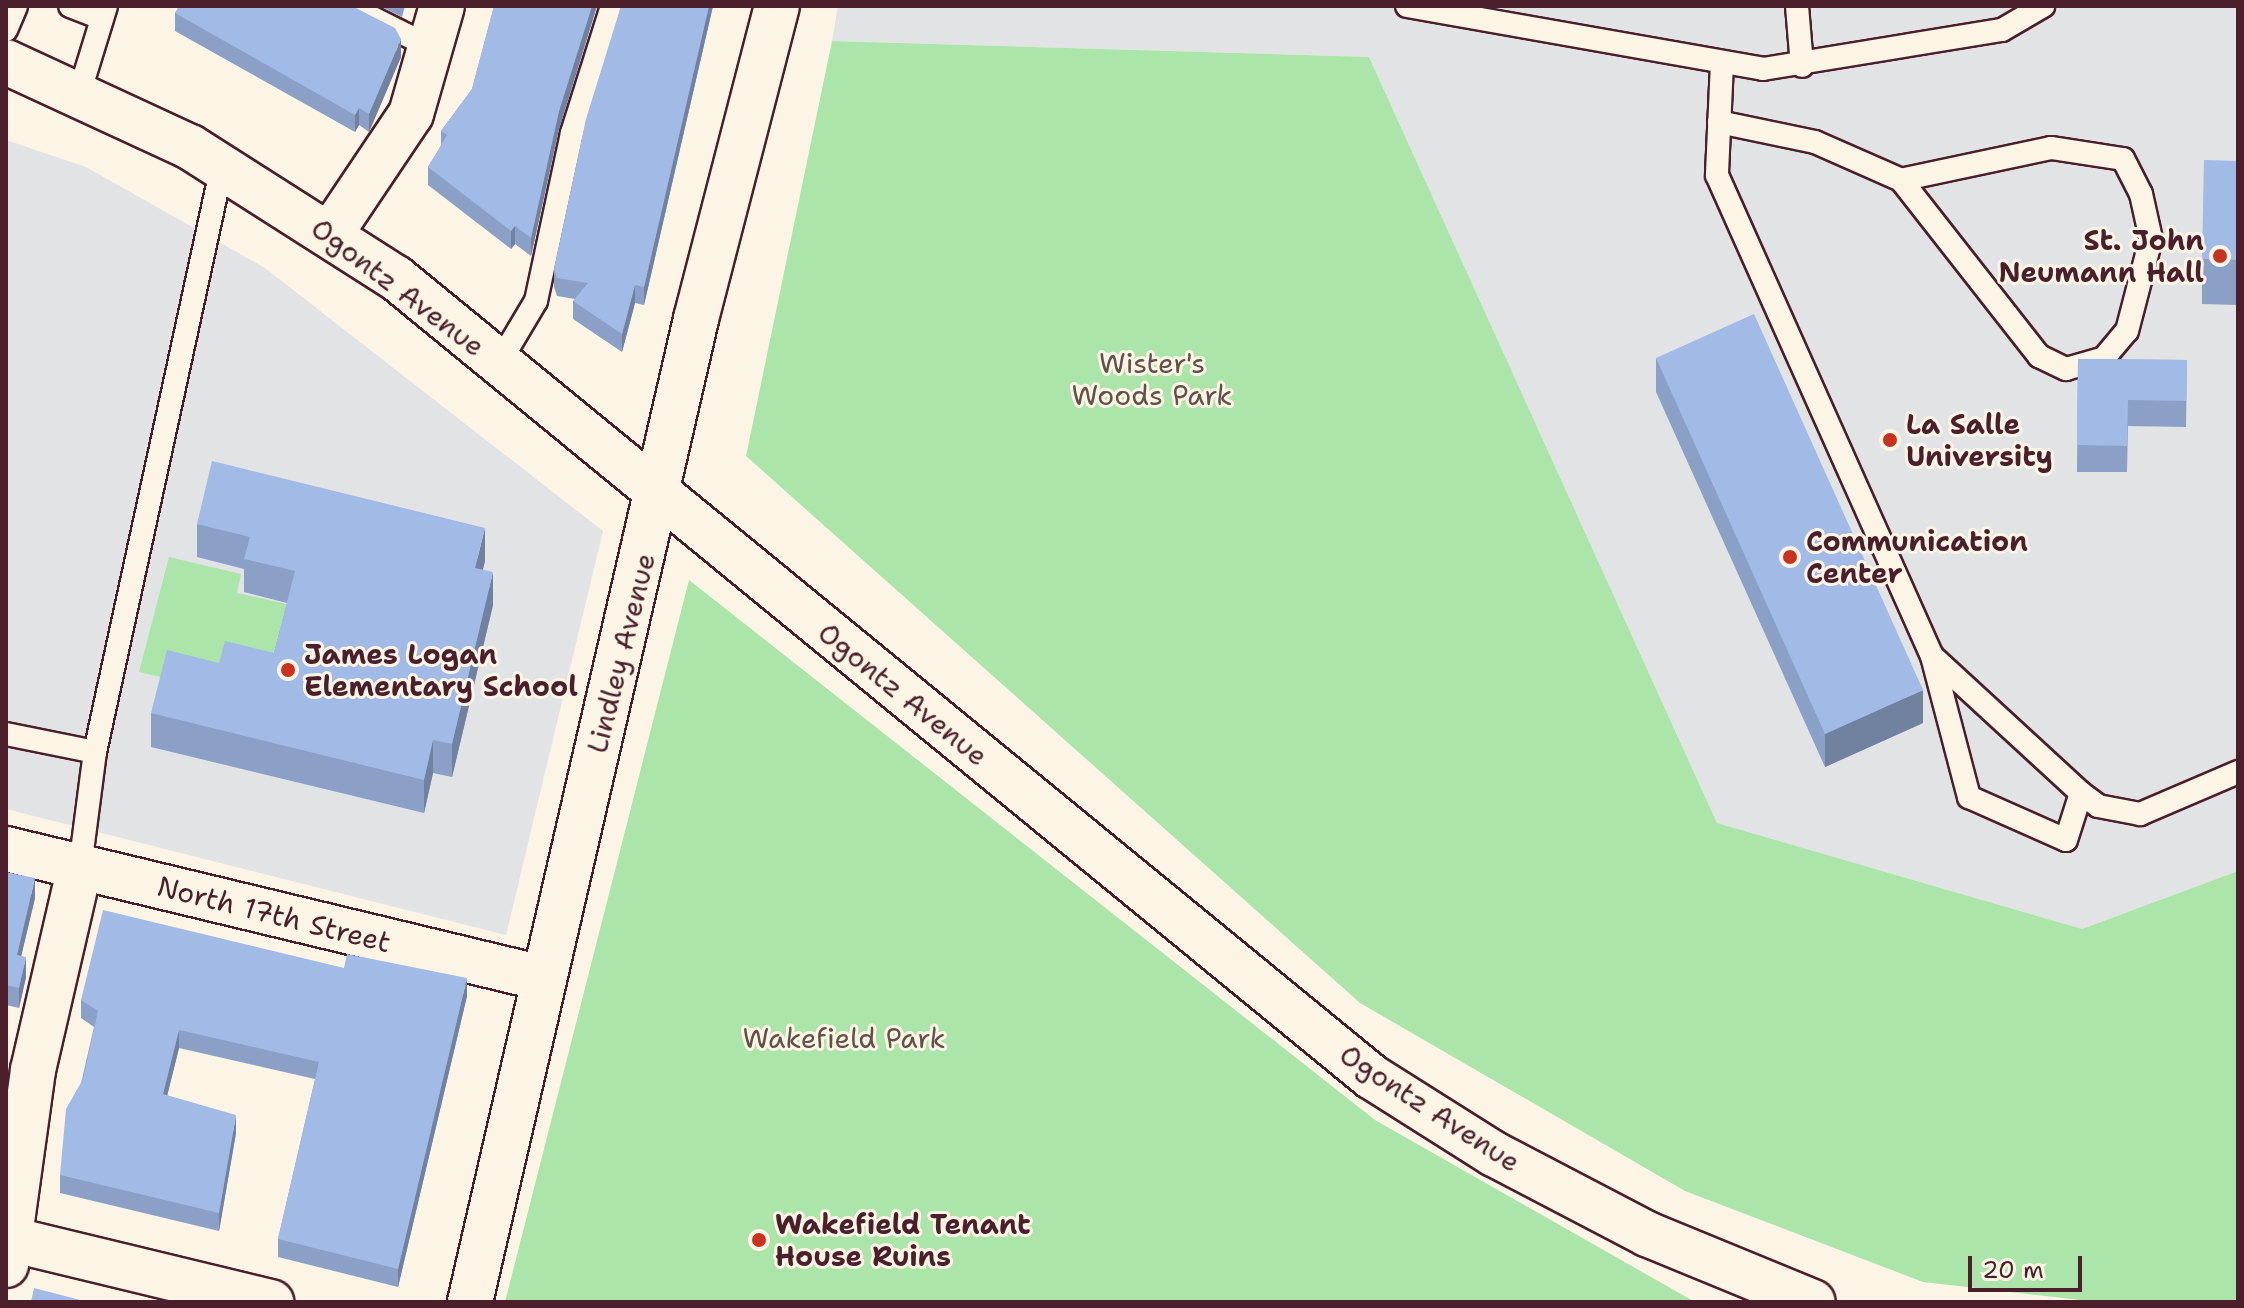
<!DOCTYPE html>
<html>
<head>
<meta charset="utf-8">
<style>
  body { margin:0 }
  #map { position:relative; width:2244px; height:1308px; overflow:hidden; background:#fcf5e5; font-family:"Shantell Sans",sans-serif }
  div>[style] { position:absolute }
  .built>* { inset:0; background:#e1e3e5 }
  .green>* { inset:0; background:#abe5a9 }
  .roads { filter:drop-shadow(2px 0 #4a1f2b) drop-shadow(-2px 0 #4a1f2b) drop-shadow(0 2px #4a1f2b) drop-shadow(0 -2px #4a1f2b) }
  .service>* { height:22px; margin:-11px; padding:0 11px; transform-origin:11px; border-radius:11px; background:#fcf5e5 }
  .minor>* { height:44px; margin:-22px; padding:0 22px; transform-origin:22px; border-radius:22px; background:#fcf5e5 }
  .primary>* { height:44px; margin:-22px; padding:0 22px; transform-origin:22px; border-radius:22px; background:#fcf5e5 }
  .wall>* { inset:0; background:#8aa0c6 }
  .shaded-wall>* { inset:0; background:#7182a1 }
  .building>* { inset:0; background:#a1bae6 }
  .dots>* { width:22px; height:22px; translate:-50% -50%; box-sizing:border-box; border:4px solid #fcf5e5; border-radius:50% }
  span { translate:-50% -50%; white-space:nowrap; text-align:center; line-height:1.15; -webkit-text-stroke:6px #fcf5e5; paint-order:stroke }
  .poi-label { font-size:28px; color:#4a1f2b; font-weight:700 }
  .right { translate:-100% -50%; text-align:right }
  .left { translate:0 -50%; text-align:left }
  .street-label { font-size:28px; color:#4a1f2b }
  .park-label { font-size:28px; color:#62504a }
  .frame { position:absolute; inset:0; border:8px solid #4a1f2b; pointer-events:none }
  .scale { position:absolute; left:1968px; top:1256px; width:114px; height:36px; box-sizing:border-box; border:4px solid #4a1f2b; border-top:0; padding-left:10px; font-size:24px; line-height:28px; white-space:nowrap; color:#4a1f2b; -webkit-text-stroke:6px #fcf5e5; paint-order:stroke }
</style>
</head>
<body>
<div id="map">
  <div class="built">
    <i style="clip-path:polygon(838px 6px,2238px 6px,2238px 871px,2082px 929px,1717px 823px,1369px 57px,832px 41px)"></i>
    <i style="clip-path:polygon(6px 140px,86px 167px,265px 268px,603px 531px,506px 935px,6px 809px)"></i>
  </div>
  <div class="green">
    <i style="clip-path:polygon(832px 41px,1369px 57px,1717px 823px,2082px 929px,2238px 871px,2238px 1302px,2098px 1302px,1923px 1282px,1685px 1191px,1360px 1003px,746px 456px)"></i>
    <i style="clip-path:polygon(169px 557px,241px 574px,237px 593px,295px 606px,277px 685px,216px 690px,139px 672px)"></i>
    <i style="clip-path:polygon(689px 580px,1375px 1120px,1695px 1302px,505px 1302px)"></i>
  </div>
  <div class="roads">
    <div class="service">
      <i style="left:70px;top:6px;width:34px;rotate:21deg"></i>
      <i style="left:349px;top:6px;width:93px;rotate:26.8deg"></i>
      <i style="left:1407px;top:6px;width:362px;rotate:10deg"></i>
      <i style="left:1763px;top:69px;width:242px;rotate:-9.3deg"></i>
      <i style="left:2002px;top:30px;width:48px;rotate:-30.3deg"></i>
      <i style="left:1797px;top:6px;width:60px;rotate:85.2deg"></i>
      <i style="left:6px;top:30px;width:26px;rotate:-67deg"></i>
      <i style="left:1722px;top:63px;width:112px;rotate:92.6deg"></i>
      <i style="left:1717px;top:175px;width:527px;rotate:65.92deg"></i>
      <i style="left:1932px;top:656px;width:146px;rotate:75.3deg"></i>
      <i style="left:1969px;top:797px;width:106px;rotate:23.9deg"></i>
      <i style="left:2066px;top:840px;width:49px;rotate:-72.3deg"></i>
      <i style="left:2081px;top:793px;width:202px;rotate:-137.4deg"></i>
      <i style="left:79px;top:94px;width:92px;rotate:-72.9deg"></i>
      <i style="left:1719px;top:122px;width:98px;rotate:11.8deg"></i>
      <i style="left:1815px;top:142px;width:94px;rotate:23.8deg"></i>
      <i style="left:1901px;top:180px;width:224px;rotate:51.9deg"></i>
      <i style="left:2039px;top:356px;width:30px;rotate:26deg"></i>
      <i style="left:2066px;top:369px;width:40px;rotate:-16deg"></i>
      <i style="left:2104px;top:358px;width:35px;rotate:-50deg"></i>
      <i style="left:2127px;top:331px;width:95px;rotate:-75.4deg"></i>
      <i style="left:2151px;top:239px;width:46px;rotate:-102.5deg"></i>
      <i style="left:2141px;top:194px;width:39px;rotate:-117deg"></i>
      <i style="left:2123px;top:159px;width:73px;rotate:-171.3deg"></i>
      <i style="left:2051px;top:148px;width:153px;rotate:168deg"></i>
      <i style="left:499px;top:363px;width:72px;rotate:-59.2deg"></i>
      <i style="left:536px;top:301px;width:172px;rotate:-77.9deg"></i>
      <i style="left:572px;top:133px;width:133px;rotate:-72.5deg"></i>
      <i style="left:6px;top:734px;width:91px;rotate:11.4deg"></i>
      <i style="left:2081px;top:793px;width:21px;rotate:37deg"></i>
      <i style="left:2098px;top:806px;width:43px;rotate:10.8deg"></i>
      <i style="left:2140px;top:814px;width:107px;rotate:-23.2deg"></i>
      <i style="left:80px;top:867px;width:116px;rotate:-82.6deg"></i>
      <i style="left:95px;top:752px;width:600px;rotate:-77.77deg"></i>
    </div>
    <div class="minor">
      <i style="left:331px;top:233px;width:143px;rotate:-56.1deg"></i>
      <i style="left:411px;top:114px;width:112px;rotate:-74deg"></i>
      <i style="left:6px;top:849px;width:551px;rotate:13.53deg"></i>
      <i style="left:6px;top:1238px;width:273px;rotate:13.6deg"></i>
      <i style="left:6px;top:1265px;width:197px;rotate:-82.1deg"></i>
      <i style="left:33px;top:1070px;width:208px;rotate:-77deg"></i>
      <i style="left:470px;top:1302px;width:1009px;rotate:-77.05deg"></i>
      <i style="left:696px;top:319px;width:323px;rotate:-75.5deg"></i>
    </div>
    <div class="primary">
      <i style="left:6px;top:62px;width:203px;rotate:24.8deg"></i>
      <i style="left:190px;top:147px;width:244px;rotate:32.5deg"></i>
      <i style="left:396px;top:278px;width:1261px;rotate:39.31deg"></i>
      <i style="left:1372px;top:1077px;width:144px;rotate:32.3deg"></i>
      <i style="left:1494px;top:1154px;width:173px;rotate:27.6deg"></i>
      <i style="left:1647px;top:1234px;width:179px;rotate:22.3deg"></i>
    </div>
  </div>
  <div class="wall">
    <i style="clip-path:polygon(172px 6px,352px 6px,401px 57px,369px 132px,359px 125px,355px 132px,175px 31px,175px 13px,179px 7px)"></i>
    <i style="clip-path:polygon(380px 6px,405px 6px,402px 17px)"></i>
    <i style="clip-path:polygon(494px 6px,597px 6px,559px 129px,531px 256px,515px 244px,511px 249px,428px 185px,428px 167px,441px 146px,441px 131px,472px 89px)"></i>
    <i style="clip-path:polygon(621px 6px,713px 6px,644px 305px,635px 303px,622px 352px,573px 319px,573px 301px,575px 299px,557px 296px,554px 287px,554px 269px)"></i>
    <i style="clip-path:polygon(2238px 161px,2238px 305px,2202px 304px,2202px 259px)"></i>
    <i style="clip-path:polygon(1656px 358px,1923px 723px,1825px 767px,1656px 392px)"></i>
    <i style="clip-path:polygon(2078px 359px,2187px 360px,2186px 427px,2128px 426px,2127px 472px,2077px 472px)"></i>
    <i style="clip-path:polygon(197px 524px,485px 561px,483px 569px,493px 605px,452px 777px,433px 773px,424px 813px,151px 747px,151px 713px,219px 663px,274px 653px,287px 603px,244px 592px,244px 569px,197px 557px)"></i>
    <i style="clip-path:polygon(6px 872px,35px 898px,21px 956px,26px 977px,19px 1008px,6px 1005px)"></i>
    <i style="clip-path:polygon(344px 968px,467px 996px,398px 1287px,278px 1257px,278px 1239px,315px 1079px,179px 1048px,167px 1096px,236px 1133px,219px 1231px,60px 1193px,60px 1175px,94px 1027px,81px 1018px,81px 1000px)"></i>
  </div>
  <div class="shaded-wall">
    <i style="clip-path:polygon(592px 6px,597px 6px,559px 129px,531px 256px,531px 238px,559px 111px)"></i>
    <i style="clip-path:polygon(709px 6px,713px 6px,644px 305px,644px 287px)"></i>
    <i style="clip-path:polygon(401px 39px,401px 57px,369px 132px,369px 114px)"></i>
    <i style="clip-path:polygon(359px 108px,359px 125px,355px 132px,355px 115px)"></i>
    <i style="clip-path:polygon(515px 226px,515px 244px,511px 249px,511px 231px)"></i>
    <i style="clip-path:polygon(635px 285px,635px 303px,622px 352px,622px 334px)"></i>
    <i style="clip-path:polygon(485px 528px,485px 561px,475px 601px,475px 568px)"></i>
    <i style="clip-path:polygon(493px 572px,493px 605px,452px 777px,452px 744px)"></i>
    <i style="clip-path:polygon(1923px 690px,1923px 723px,1825px 767px,1825px 734px)"></i>
    <i style="clip-path:polygon(433px 740px,433px 773px,424px 813px,424px 780px)"></i>
    <i style="clip-path:polygon(35px 878px,35px 898px,17px 974px,17px 955px)"></i>
    <i style="clip-path:polygon(26px 957px,26px 977px,19px 1008px,19px 988px)"></i>
    <i style="clip-path:polygon(467px 978px,467px 996px,398px 1287px,398px 1269px)"></i>
    <i style="clip-path:polygon(179px 1030px,179px 1048px,163px 1112px,163px 1094px)"></i>
    <i style="clip-path:polygon(236px 1115px,236px 1133px,219px 1231px,219px 1213px)"></i>
  </div>
  <div class="building">
    <i style="clip-path:polygon(179px 6px,352px 6px,395px 28px,401px 39px,369px 114px,359px 108px,355px 115px,175px 13px)"></i>
    <i style="clip-path:polygon(494px 6px,592px 6px,559px 111px,531px 238px,515px 226px,511px 231px,428px 167px,447px 135px,441px 131px,472px 89px)"></i>
    <i style="clip-path:polygon(621px 6px,709px 6px,644px 287px,635px 285px,622px 334px,573px 301px,588px 283px,557px 278px,554px 269px,586px 119px)"></i>
    <i style="clip-path:polygon(2204px 160px,2238px 161px,2238px 260px,2202px 259px)"></i>
    <i style="clip-path:polygon(1754px 314px,1923px 690px,1825px 734px,1656px 358px)"></i>
    <i style="clip-path:polygon(2078px 359px,2187px 360px,2186px 401px,2128px 400px,2127px 446px,2077px 445px)"></i>
    <i style="clip-path:polygon(212px 461px,485px 528px,475px 568px,493px 572px,452px 744px,433px 740px,424px 780px,151px 713px,167px 650px,219px 663px,225px 641px,274px 653px,295px 571px,244px 559px,250px 537px,197px 524px)"></i>
    <i style="clip-path:polygon(6px 872px,35px 878px,17px 955px,26px 957px,19px 988px,6px 985px,6px 986px)"></i>
    <i style="clip-path:polygon(103px 910px,344px 968px,347px 954px,467px 978px,398px 1269px,278px 1239px,319px 1062px,179px 1030px,163px 1094px,236px 1115px,219px 1213px,60px 1175px,66px 1109px,83px 1079px,98px 1011px,81px 1000px)"></i>
    <i style="clip-path:polygon(34px 1288px,88px 1302px,31px 1302px)"></i>
  </div>
  <div class="dots">
    <i style="left:2220px;top:256px;background:#c8321e"></i>
    <i style="left:1890px;top:440px;background:#c8321e"></i>
    <i style="left:1790px;top:557px;background:#c8321e"></i>
    <i style="left:288px;top:670px;background:#c8321e"></i>
    <i style="left:759px;top:1240px;background:#c8321e"></i>
  </div>
  <div class="poi-label">
    <span class="right" style="left:2204px;top:256px">St. John<br>Neumann Hall</span>
    <span class="left" style="left:1906px;top:440px">La Salle<br>University</span>
    <span class="left" style="left:1806px;top:557px">Communication<br>Center</span>
    <span class="left" style="left:304px;top:670px">James Logan<br>Elementary School</span>
    <span class="left" style="left:775px;top:1240px">Wakefield Tenant<br>House Ruins</span>
  </div>
  <div class="street-label">
    <span style="left:398px;top:287px;rotate:37deg">Ogontz Avenue</span>
    <span style="left:621px;top:653px;rotate:-76deg">Lindley Avenue</span>
    <span style="left:903px;top:694px;rotate:39deg">Ogontz Avenue</span>
    <span style="left:274px;top:914px;rotate:14deg">North 17th Street</span>
    <span style="left:1430px;top:1108px;rotate:33deg">Ogontz Avenue</span>
  </div>
  <div class="park-label">
    <span style="left:1152px;top:379px">Wister's<br>Woods Park</span>
    <span style="left:844px;top:1038px">Wakefield Park</span>
  </div>
  <div class="frame"></div>
  <div class="scale">20 m</div>
</div>
</body>
</html>
